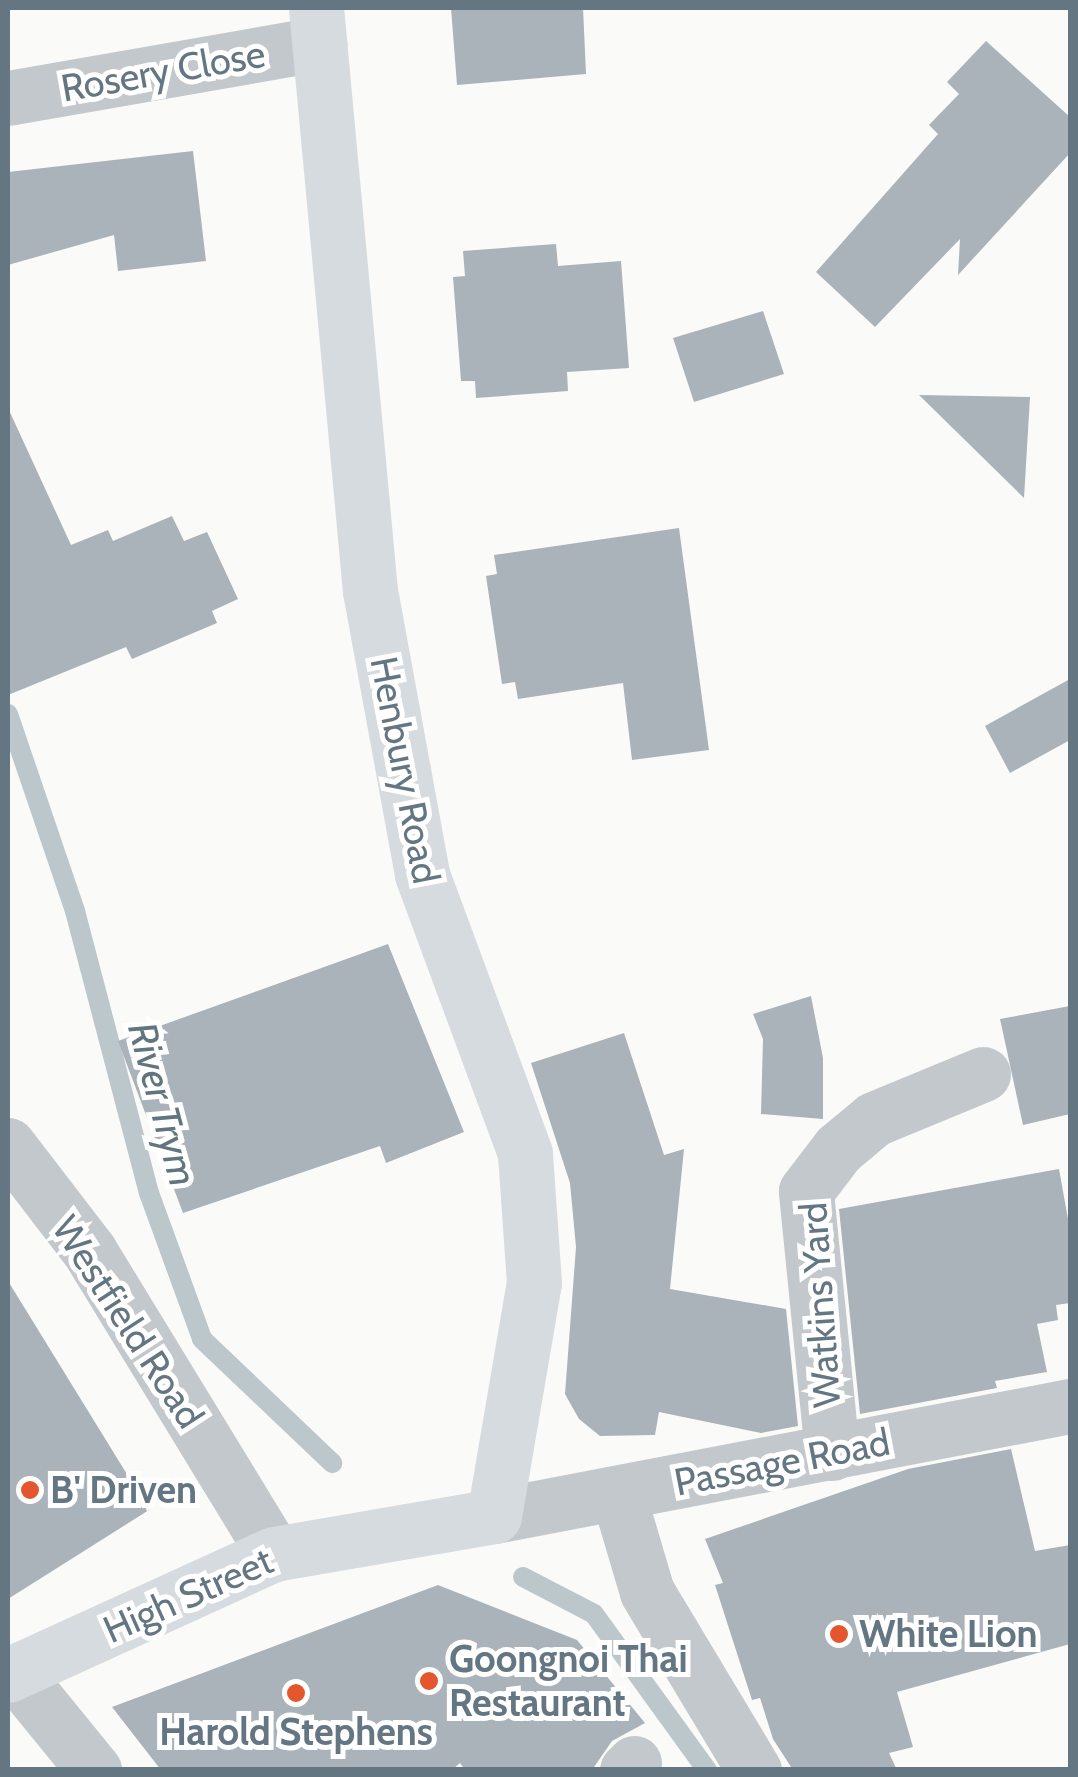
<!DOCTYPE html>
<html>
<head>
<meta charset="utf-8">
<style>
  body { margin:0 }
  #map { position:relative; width:1078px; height:1777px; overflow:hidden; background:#fafaf8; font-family:Cabin,sans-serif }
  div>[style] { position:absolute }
  .stream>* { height:20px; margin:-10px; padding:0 10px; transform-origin:10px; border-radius:10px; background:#bbc7cb }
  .building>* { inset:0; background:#aab3b9 }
  .minor>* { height:55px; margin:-27.5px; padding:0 27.5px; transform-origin:27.5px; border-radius:27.5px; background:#c3c8cc }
  .tertiary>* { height:55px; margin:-27.5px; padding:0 27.5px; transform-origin:27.5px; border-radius:27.5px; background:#c3c8cc }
  .secondary>* { height:55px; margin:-27.5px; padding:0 27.5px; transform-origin:27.5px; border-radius:27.5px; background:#d6dbdf }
  .dots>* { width:28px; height:28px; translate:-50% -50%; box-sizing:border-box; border:5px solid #fff; border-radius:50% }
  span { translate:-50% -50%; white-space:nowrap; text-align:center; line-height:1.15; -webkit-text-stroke:10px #fff; paint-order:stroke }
  .street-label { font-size:38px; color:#657683 }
  .poi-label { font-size:38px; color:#657683; font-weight:700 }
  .left { translate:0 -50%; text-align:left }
  .water-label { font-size:40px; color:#60757c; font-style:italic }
  .frame { position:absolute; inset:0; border:10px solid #657683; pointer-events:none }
</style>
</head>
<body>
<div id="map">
  <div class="stream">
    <i style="left:8px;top:714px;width:208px;rotate:71.2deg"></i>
    <i style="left:75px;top:911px;width:292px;rotate:75.3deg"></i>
    <i style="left:149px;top:1193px;width:155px;rotate:70deg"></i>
    <i style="left:202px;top:1339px;width:180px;rotate:43.6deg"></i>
    <i style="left:523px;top:1577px;width:80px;rotate:27.5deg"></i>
    <i style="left:594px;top:1614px;width:193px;rotate:54.1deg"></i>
  </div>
  <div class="building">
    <i style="clip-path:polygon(451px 8px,583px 8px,586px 74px,457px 85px)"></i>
    <i style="clip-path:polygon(986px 41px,1070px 117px,1070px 153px,958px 275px,960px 239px,875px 327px,816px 272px,938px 134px,929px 125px,959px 94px,947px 82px)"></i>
    <i style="clip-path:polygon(193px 151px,206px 261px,118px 271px,114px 235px,8px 265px,8px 172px)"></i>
    <i style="clip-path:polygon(556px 244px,558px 266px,621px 261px,629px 368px,567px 372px,568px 391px,476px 398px,475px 381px,461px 381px,453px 277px,465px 276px,463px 251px)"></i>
    <i style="clip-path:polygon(763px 311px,784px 374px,694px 402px,673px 338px)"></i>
    <i style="clip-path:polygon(919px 395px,1030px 397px,1024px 498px)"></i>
    <i style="clip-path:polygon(8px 408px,71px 545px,108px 530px,113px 541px,172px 516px,184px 541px,207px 532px,238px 599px,212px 611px,217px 623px,132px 659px,126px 647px,8px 695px)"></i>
    <i style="clip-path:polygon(679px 528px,709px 750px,632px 760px,623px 683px,518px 699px,515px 682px,502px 684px,486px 576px,497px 574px,494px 555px)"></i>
    <i style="clip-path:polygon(1070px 679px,1070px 740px,1010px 773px,985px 726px)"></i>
    <i style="clip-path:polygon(388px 944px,464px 1132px,386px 1163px,380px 1146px,183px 1213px,118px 1041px)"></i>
    <i style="clip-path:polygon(811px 996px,823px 1058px,823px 1119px,761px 1114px,763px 1039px,753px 1014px)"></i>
    <i style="clip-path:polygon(1070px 1006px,1070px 1114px,1023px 1125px,1000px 1019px)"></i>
    <i style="clip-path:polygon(624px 1033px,664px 1155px,684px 1149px,670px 1289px,786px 1309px,798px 1426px,761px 1433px,659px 1412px,655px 1435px,600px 1436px,579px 1419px,565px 1394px,576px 1247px,570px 1183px,531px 1063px)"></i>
    <i style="clip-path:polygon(1059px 1169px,1070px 1230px,1070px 1303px,1056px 1305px,1058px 1320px,1037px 1324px,1047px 1372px,995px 1381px,997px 1388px,860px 1414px,839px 1209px)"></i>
    <i style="clip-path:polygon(8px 1281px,149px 1510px,8px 1599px)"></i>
    <i style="clip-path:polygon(1011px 1449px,1035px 1551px,1070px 1545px,1070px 1644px,897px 1692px,913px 1747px,889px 1753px,897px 1770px,793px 1770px,773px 1739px,760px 1698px,752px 1700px,715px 1585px,723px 1583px,705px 1539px,908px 1469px)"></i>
    <i style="clip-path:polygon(438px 1585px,577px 1640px,645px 1723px,612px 1741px,592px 1770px,465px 1770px,460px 1763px,452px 1770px,161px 1770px,112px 1707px)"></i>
  </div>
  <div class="minor">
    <i style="left:8px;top:98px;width:316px;rotate:-9.9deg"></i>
    <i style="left:8px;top:1145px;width:135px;rotate:52.5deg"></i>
    <i style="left:90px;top:1252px;width:354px;rotate:58.6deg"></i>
    <i style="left:832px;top:1453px;width:263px;rotate:-95.7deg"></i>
    <i style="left:806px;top:1191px;width:53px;rotate:-52.7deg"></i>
    <i style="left:838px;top:1149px;width:47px;rotate:-39.8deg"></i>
    <i style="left:874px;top:1119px;width:118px;rotate:-22.4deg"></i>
    <i style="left:618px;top:1494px;width:102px;rotate:73.5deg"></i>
    <i style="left:647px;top:1592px;width:208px;rotate:59deg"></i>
    <i style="left:14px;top:1672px;width:127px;rotate:50.8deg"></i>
    <i style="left:627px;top:1770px;width:10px;rotate:-45deg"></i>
  </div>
  <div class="tertiary">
    <i style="left:494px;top:1516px;width:586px;rotate:-10.81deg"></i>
  </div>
  <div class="secondary">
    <i style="left:8px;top:1675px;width:292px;rotate:-24.5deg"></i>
    <i style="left:274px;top:1554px;width:223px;rotate:-9.8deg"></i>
    <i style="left:494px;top:1516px;width:236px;rotate:-80.3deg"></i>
    <i style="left:534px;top:1283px;width:130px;rotate:-94deg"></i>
    <i style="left:525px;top:1153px;width:297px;rotate:-110.3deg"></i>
    <i style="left:422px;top:874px;width:288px;rotate:-100.4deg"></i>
    <i style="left:370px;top:591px;width:585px;rotate:-95.29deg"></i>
  </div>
  <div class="dots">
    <i style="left:30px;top:1490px;background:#e4572e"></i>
    <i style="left:839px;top:1634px;background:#e4572e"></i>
    <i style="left:429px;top:1681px;background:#e4572e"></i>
    <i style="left:296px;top:1693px;background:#e4572e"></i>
  </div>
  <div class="street-label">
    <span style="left:163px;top:71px;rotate:-10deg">Rosery Close</span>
    <span style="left:405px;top:770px;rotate:79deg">Henbury Road</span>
    <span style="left:820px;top:1305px;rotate:-94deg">Watkins Yard</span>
    <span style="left:128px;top:1322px;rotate:57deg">Westfield Road</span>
    <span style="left:782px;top:1462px;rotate:-11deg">Passage Road</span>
    <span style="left:188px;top:1595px;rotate:-24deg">High Street</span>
  </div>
  <div class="poi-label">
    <span class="left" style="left:50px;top:1490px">B' Driven</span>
    <span class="left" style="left:859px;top:1634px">White Lion</span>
    <span class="left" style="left:449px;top:1681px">Goongnoi Thai<br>Restaurant</span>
    <span style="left:296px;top:1732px">Harold Stephens</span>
  </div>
  <div class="water-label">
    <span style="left:163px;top:1104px;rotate:75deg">River Trym</span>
  </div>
  <div class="frame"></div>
</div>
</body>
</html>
